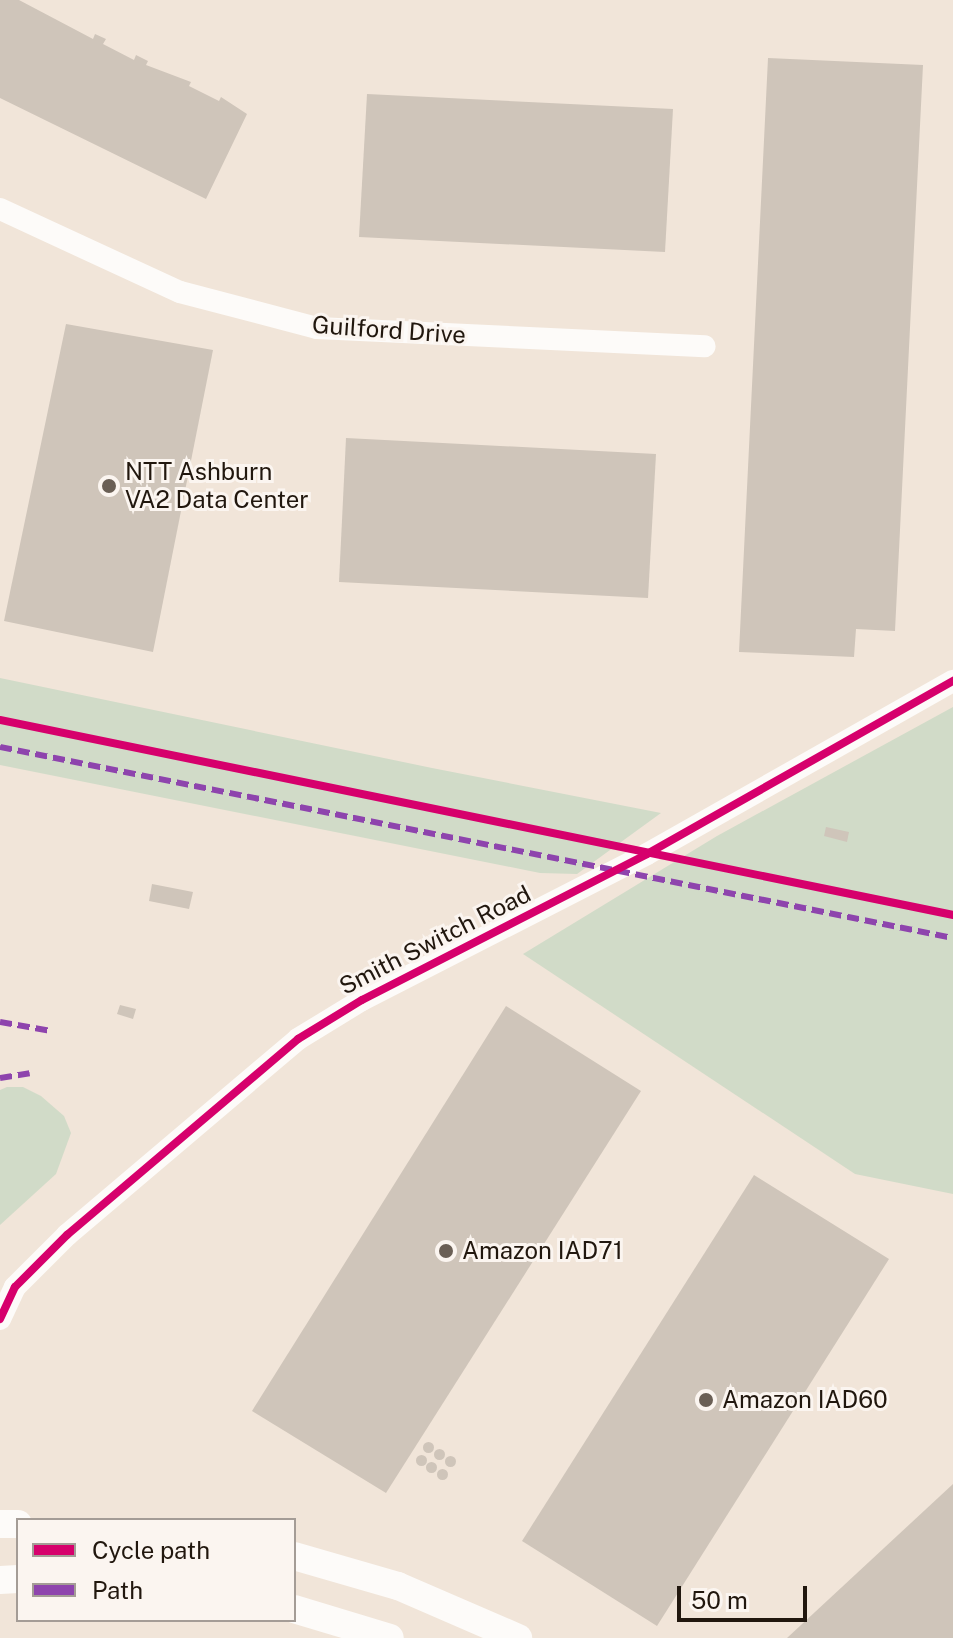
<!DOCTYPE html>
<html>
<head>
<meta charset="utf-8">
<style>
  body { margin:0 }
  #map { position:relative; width:953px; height:1638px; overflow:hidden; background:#f1e5d9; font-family:"Public Sans",sans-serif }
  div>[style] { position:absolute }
  .green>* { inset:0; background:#d1dbc8 }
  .building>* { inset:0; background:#cfc5ba }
  .round { border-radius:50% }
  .minor>* { height:22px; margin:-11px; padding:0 11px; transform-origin:11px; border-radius:11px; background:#fdfbf9 }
  .major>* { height:28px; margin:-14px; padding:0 14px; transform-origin:14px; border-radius:14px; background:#fdfbf9 }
  .quiet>* { height:6px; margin-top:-3px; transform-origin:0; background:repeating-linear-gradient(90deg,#8e44ad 0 12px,transparent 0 18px) }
  .cycleway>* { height:8px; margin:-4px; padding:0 4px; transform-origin:4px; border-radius:4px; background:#d6006c }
  .dots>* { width:22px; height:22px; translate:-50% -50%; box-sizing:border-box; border:4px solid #fbf5f0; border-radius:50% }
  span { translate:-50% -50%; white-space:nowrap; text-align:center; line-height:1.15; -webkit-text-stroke:6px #fbf5f0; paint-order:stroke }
  .street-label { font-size:24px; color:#21170e }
  .poi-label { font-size:24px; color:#21170e }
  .left { translate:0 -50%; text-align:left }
  .legend { position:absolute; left:16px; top:1518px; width:280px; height:104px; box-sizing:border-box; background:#fbf5f0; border:2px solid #a49c96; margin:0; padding:10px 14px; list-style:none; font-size:24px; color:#21170e }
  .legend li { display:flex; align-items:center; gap:16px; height:40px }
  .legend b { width:40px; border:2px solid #a49c96 }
  .scale { position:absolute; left:677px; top:1586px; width:130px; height:36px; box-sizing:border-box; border:4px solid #21170e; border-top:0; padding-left:10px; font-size:24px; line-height:28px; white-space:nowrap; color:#21170e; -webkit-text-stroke:6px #fbf5f0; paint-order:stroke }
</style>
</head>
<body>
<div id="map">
  <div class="green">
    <i style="clip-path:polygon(0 678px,432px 768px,661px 813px,577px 874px,540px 873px,0 765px)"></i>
    <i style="clip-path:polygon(953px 707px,953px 1194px,855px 1174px,523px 954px,717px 836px)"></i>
    <i style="clip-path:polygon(7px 1087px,23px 1087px,41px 1096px,64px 1116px,71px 1133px,56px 1174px,0 1225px,0 1090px)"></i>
  </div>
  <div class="building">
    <i style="clip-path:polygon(0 0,19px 0,93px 39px,95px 34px,106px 39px,103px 44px,134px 60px,136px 55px,148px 61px,146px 65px,191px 82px,189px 86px,219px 101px,221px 97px,247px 114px,206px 199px,0 98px)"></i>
    <i style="clip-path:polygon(768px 58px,923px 65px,895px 631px,856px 629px,854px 657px,739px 652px)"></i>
    <i style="clip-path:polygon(367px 94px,673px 109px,665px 252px,359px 237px)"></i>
    <i style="clip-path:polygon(66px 324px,213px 350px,153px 652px,4px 621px)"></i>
    <i style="clip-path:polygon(346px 438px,656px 454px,648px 598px,339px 582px)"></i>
    <i style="clip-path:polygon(826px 827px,849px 832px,847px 842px,824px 836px)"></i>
    <i style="clip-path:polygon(152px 884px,193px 892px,189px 909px,149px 901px)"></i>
    <i style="clip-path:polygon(120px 1005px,136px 1009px,133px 1019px,117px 1014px)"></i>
    <i style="clip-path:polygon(506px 1006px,641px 1091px,386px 1493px,252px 1411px)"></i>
    <i style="clip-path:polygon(754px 1175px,889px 1259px,657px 1626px,522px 1541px)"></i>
    <i class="round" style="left:422.5px;top:1441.5px;width:11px;height:11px"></i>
    <i class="round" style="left:433.5px;top:1448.5px;width:11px;height:11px"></i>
    <i class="round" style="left:415.5px;top:1454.5px;width:11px;height:11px"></i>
    <i class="round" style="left:444.5px;top:1455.5px;width:11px;height:11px"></i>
    <i class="round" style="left:425.5px;top:1461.5px;width:11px;height:11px"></i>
    <i class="round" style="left:436.5px;top:1468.5px;width:11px;height:11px"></i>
    <i style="clip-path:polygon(953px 1484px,953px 1638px,787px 1638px)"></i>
  </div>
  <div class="minor">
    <i style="left:0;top:209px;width:198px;rotate:24.8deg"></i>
    <i style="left:180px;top:292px;width:142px;rotate:14.7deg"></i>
    <i style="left:317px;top:328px;width:388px;rotate:2.7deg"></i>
    <i style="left:0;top:1319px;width:35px;rotate:-65deg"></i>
    <i style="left:15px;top:1287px;width:74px;rotate:-45deg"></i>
    <i style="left:67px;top:1235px;width:303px;rotate:-40.3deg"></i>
    <i style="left:298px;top:1039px;width:75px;rotate:-31.4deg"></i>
    <i style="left:362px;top:1000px;width:320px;rotate:-27.1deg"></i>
    <i style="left:647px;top:854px;width:352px;rotate:-29.5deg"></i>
  </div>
  <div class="major">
    <i style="left:0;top:1524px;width:18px"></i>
    <i style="left:294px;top:1556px;width:108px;rotate:16.1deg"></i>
    <i style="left:398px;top:1586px;width:131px;rotate:23.4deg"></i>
    <i style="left:0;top:1580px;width:18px;rotate:-3deg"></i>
    <i style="left:294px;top:1609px;width:100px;rotate:16.8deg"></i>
  </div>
  <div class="quiet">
    <i style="left:0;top:747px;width:972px;rotate:11.33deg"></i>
    <i style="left:0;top:1022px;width:52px;rotate:10deg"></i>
    <i style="left:0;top:1078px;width:30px;rotate:-9deg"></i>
  </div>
  <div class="cycleway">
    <i style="left:0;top:720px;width:973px;rotate:11.56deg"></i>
    <i style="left:0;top:1319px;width:35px;rotate:-65deg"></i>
    <i style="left:15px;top:1287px;width:74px;rotate:-45deg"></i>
    <i style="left:67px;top:1235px;width:303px;rotate:-40.3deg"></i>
    <i style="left:298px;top:1039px;width:75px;rotate:-31.4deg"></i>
    <i style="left:362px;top:1000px;width:320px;rotate:-27.1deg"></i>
    <i style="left:647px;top:854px;width:352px;rotate:-29.5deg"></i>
  </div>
  <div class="dots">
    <i style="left:109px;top:486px;background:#6a5f55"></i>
    <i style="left:446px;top:1251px;background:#6a5f55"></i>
    <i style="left:706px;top:1400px;background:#6a5f55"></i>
  </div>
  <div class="street-label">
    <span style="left:389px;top:330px;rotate:4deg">Guilford Drive</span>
    <span style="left:435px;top:940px;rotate:-27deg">Smith Switch Road</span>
  </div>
  <div class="poi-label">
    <span class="left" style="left:125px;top:486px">NTT Ashburn<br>VA2 Data Center</span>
    <span class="left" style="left:462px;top:1251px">Amazon IAD71</span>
    <span class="left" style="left:722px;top:1400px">Amazon IAD60</span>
  </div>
  <ul class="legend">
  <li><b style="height:10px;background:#d6006c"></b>Cycle path</li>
  <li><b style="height:10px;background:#8e44ad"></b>Path</li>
  </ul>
  <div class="scale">50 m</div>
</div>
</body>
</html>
